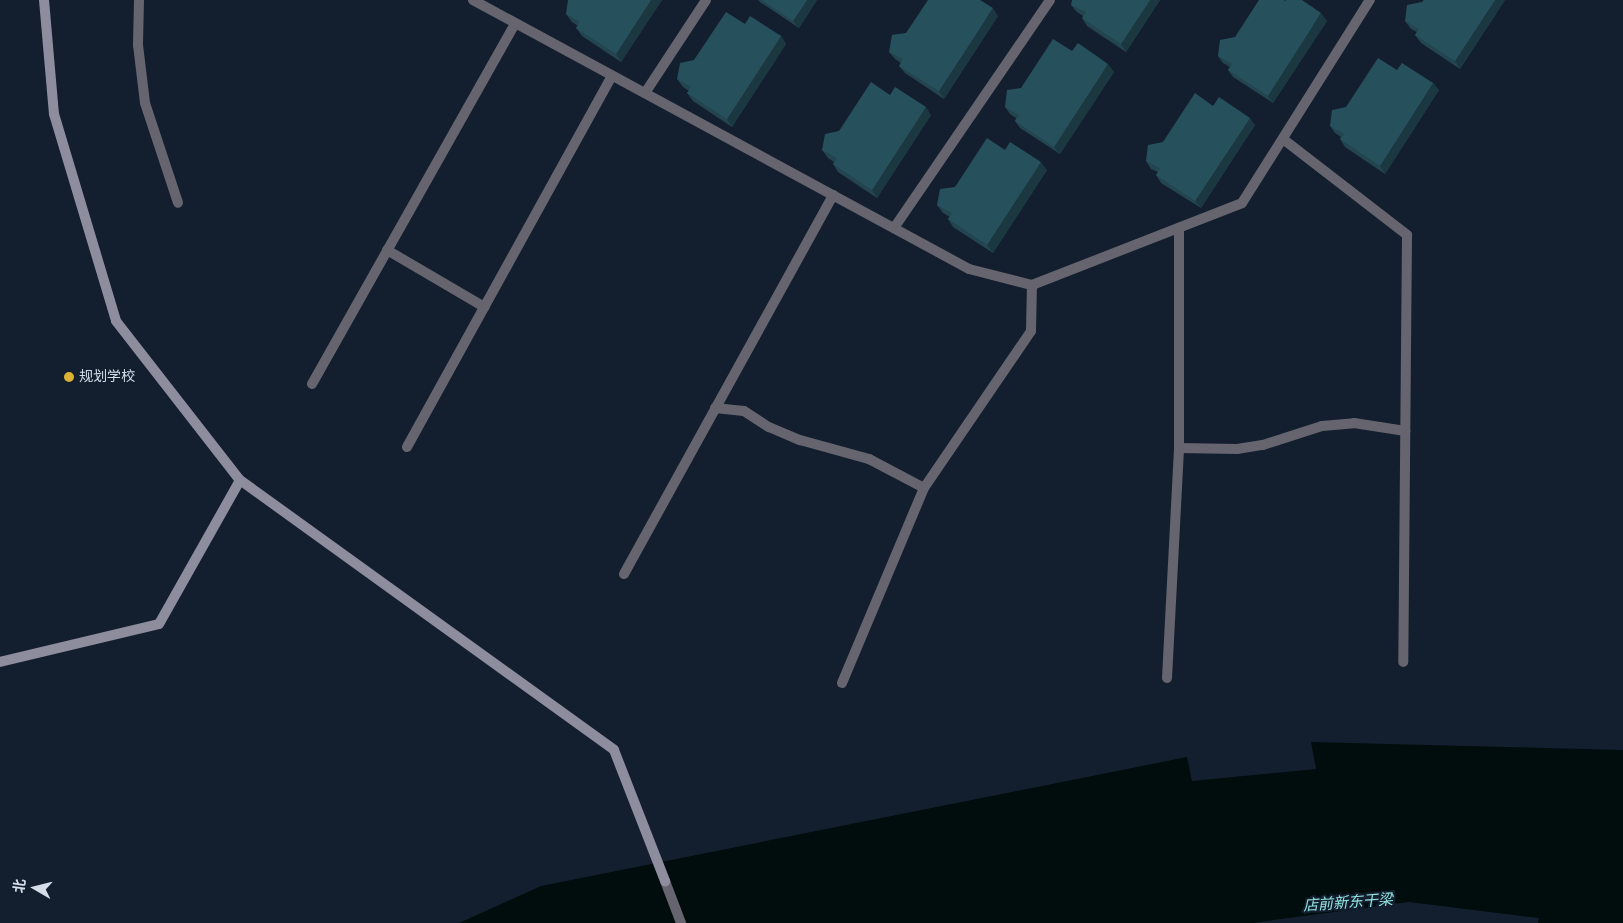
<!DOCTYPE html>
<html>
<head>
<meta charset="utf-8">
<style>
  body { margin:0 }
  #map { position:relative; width:1623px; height:923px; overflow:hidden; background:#131f2f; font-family:"Nunito Sans","Noto Sans SC",sans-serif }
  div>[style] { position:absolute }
  .water>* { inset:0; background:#000d0c }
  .lane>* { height:10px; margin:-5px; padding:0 5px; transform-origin:5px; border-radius:5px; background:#66656f }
  .street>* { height:10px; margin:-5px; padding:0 5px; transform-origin:5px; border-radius:5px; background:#66656f }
  .secondary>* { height:10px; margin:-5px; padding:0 5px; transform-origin:5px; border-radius:5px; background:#8e8d9e }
  .wall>* { inset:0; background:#224550 }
  .shaded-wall>* { inset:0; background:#1b3841 }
  .building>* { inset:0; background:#27505d }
  .dots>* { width:14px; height:14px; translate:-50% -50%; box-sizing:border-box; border:2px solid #131f2f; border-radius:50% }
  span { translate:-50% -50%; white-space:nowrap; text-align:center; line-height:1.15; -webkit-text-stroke:4px #131f2f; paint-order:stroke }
  .poi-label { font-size:14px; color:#d4dde8 }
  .left { translate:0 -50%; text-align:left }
  .water-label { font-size:15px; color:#92e4de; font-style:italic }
  .north { position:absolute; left:10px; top:863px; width:50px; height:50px; -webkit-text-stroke:4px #131f2f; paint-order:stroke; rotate:278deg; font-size:14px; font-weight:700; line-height:20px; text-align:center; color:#d4dde8 }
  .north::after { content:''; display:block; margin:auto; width:18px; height:22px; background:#d4dde8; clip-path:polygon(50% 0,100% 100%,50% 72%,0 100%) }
</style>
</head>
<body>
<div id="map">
  <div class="water">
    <i style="clip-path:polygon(1311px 742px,1623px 750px,1623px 923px,1538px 923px,1539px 918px,1409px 902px,1252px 923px,459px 923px,541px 886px,1187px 757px,1192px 781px,1316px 769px)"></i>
  </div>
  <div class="lane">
    <i style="left:139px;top:0;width:45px;rotate:91.3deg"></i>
    <i style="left:138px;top:45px;width:58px;rotate:83.1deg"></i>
    <i style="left:145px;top:103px;width:105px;rotate:71.7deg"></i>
    <i style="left:645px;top:93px;width:111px;rotate:-56.7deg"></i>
    <i style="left:1283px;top:139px;width:157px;rotate:37.7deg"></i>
    <i style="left:1407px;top:235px;width:427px;rotate:90.5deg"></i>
    <i style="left:894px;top:228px;width:276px;rotate:-55.6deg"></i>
    <i style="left:387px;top:250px;width:113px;rotate:30.4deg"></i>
    <i style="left:312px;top:384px;width:414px;rotate:-60.6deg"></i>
    <i style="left:715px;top:408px;width:29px;rotate:6deg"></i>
    <i style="left:744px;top:411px;width:30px;rotate:33deg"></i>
    <i style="left:769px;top:427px;width:34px;rotate:23deg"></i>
    <i style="left:800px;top:440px;width:72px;rotate:15.4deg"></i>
    <i style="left:869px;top:459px;width:62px;rotate:27.8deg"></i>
    <i style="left:407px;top:447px;width:424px;rotate:-61.1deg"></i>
    <i style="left:1179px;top:448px;width:58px;rotate:1deg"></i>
    <i style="left:1237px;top:449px;width:26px;rotate:-9deg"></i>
    <i style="left:1263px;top:445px;width:62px;rotate:-17.9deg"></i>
    <i style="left:1322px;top:426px;width:32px;rotate:-5deg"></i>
    <i style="left:1354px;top:423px;width:52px;rotate:8.9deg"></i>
    <i style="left:624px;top:574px;width:433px;rotate:-61.1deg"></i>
    <i style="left:1167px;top:678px;width:230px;rotate:-87deg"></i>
    <i style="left:1179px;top:448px;width:220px;rotate:-90deg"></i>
    <i style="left:842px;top:683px;width:212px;rotate:-67.2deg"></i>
    <i style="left:924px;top:488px;width:190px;rotate:-55.7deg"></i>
    <i style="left:1031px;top:331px;width:46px;rotate:-88.8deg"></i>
  </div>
  <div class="street">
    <i style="left:473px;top:0;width:564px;rotate:28.47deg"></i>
    <i style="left:969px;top:269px;width:65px;rotate:14.3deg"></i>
    <i style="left:1032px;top:285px;width:225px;rotate:-21.3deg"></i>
    <i style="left:1242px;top:203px;width:240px;rotate:-57.8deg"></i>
    <i style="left:665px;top:881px;width:45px;rotate:69.1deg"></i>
  </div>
  <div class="secondary">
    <i style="left:44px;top:0;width:114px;rotate:85deg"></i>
    <i style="left:54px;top:114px;width:216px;rotate:73.3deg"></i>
    <i style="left:116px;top:321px;width:202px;rotate:52.1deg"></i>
    <i style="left:240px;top:480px;width:461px;rotate:35.8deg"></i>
    <i style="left:614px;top:750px;width:141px;rotate:68.7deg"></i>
    <i style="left:0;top:662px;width:163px;rotate:-13.4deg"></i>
    <i style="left:159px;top:624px;width:165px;rotate:-60.6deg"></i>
  </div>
  <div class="wall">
    <i style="clip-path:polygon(662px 0,621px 62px,582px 36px,576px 28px,578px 26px,572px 22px,566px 14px)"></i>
    <i style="clip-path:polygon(758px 0,817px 0,799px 28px,760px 2px)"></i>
    <i style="clip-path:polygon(1160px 0,1126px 52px,1087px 26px,1082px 18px,1083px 16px,1077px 12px,1071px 5px)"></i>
    <i style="clip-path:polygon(1424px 0,1505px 0,1460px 69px,1421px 43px,1415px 35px,1417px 32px,1411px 29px,1405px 21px)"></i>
    <i style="clip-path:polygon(998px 16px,944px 99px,905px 73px,899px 66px,901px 63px,895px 59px,889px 52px,906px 33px)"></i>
    <i style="clip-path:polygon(1327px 21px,1273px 103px,1233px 77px,1228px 70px,1230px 67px,1223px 63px,1218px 56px)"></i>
    <i style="clip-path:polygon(745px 24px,781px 36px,786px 44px,732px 127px,693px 101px,687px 93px,689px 91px,683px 87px,677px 79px,694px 60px)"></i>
    <i style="clip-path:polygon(1072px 51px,1114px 72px,1060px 154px,1020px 128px,1015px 121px,1016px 118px,1010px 114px,1005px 107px,1021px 88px)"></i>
    <i style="clip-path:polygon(1397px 70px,1433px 83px,1439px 90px,1385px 174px,1345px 147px,1340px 139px,1341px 137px,1335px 133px,1330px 126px,1346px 107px)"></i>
    <i style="clip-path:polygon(890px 95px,931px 115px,877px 198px,838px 172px,833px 164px,834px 162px,828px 158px,822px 150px,839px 131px)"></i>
    <i style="clip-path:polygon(1213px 106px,1255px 125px,1201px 208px,1161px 183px,1156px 175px,1158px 172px,1151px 169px,1146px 161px,1163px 142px)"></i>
    <i style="clip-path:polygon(1005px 150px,1047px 170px,993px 253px,953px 227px,948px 219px,950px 217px,943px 213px,937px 205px,955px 187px)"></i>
  </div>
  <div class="shaded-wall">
    <i style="clip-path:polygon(651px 0,662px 0,621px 62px,616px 54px)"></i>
    <i style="clip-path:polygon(807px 0,817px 0,799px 28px,793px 21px)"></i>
    <i style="clip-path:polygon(1150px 0,1160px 0,1126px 52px,1121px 44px)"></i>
    <i style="clip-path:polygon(1495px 0,1505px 0,1460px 69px,1455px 61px)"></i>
    <i style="clip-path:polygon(993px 8px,998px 16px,944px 99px,939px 91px)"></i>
    <i style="clip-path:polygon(1321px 13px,1327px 21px,1273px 103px,1268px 96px)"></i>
    <i style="clip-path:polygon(781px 36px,786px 44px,732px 127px,727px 119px)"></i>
    <i style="clip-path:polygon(1108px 64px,1114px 72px,1060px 154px,1054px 147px)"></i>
    <i style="clip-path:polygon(1433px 83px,1439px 90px,1385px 174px,1380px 166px)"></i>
    <i style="clip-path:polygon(926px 107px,931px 115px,877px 198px,872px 190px)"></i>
    <i style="clip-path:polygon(1250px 118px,1255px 125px,1201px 208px,1195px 201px)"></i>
    <i style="clip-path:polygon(1041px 162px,1047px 170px,993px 253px,987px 245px)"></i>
  </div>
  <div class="building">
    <i style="clip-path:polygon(568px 0,651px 0,616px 54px,576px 28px,580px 22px,566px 14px)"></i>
    <i style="clip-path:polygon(762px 0,807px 0,793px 21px)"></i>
    <i style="clip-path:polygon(928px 0,980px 0,993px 8px,939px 91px,899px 66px,903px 59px,889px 52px,892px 35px,906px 33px)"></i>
    <i style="clip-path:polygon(1072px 0,1150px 0,1121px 44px,1082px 18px,1086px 12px,1071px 5px)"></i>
    <i style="clip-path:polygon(1259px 0,1284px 0,1285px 1px,1286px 0,1302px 0,1321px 13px,1268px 96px,1228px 70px,1232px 64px,1218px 56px,1220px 40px,1235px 37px)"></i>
    <i style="clip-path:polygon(1424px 0,1495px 0,1455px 61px,1415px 35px,1419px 29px,1405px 21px,1407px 5px,1422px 2px)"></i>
    <i style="clip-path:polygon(726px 12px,745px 24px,750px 16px,781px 36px,727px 119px,687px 93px,691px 87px,677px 79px,680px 63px,694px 60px)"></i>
    <i style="clip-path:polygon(1053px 39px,1072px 51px,1078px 43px,1108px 64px,1054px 147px,1015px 121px,1019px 115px,1005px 107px,1007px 90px,1021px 88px)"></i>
    <i style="clip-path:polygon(1378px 58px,1397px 70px,1402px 63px,1433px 83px,1380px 166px,1340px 139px,1344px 134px,1330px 126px,1332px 110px,1346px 107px)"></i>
    <i style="clip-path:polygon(871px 82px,890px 95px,895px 87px,926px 107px,872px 190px,833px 164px,837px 158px,822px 150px,825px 134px,839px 131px)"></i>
    <i style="clip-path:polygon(1195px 93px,1213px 106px,1219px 97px,1250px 118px,1195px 201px,1156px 175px,1160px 168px,1146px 161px,1148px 145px,1163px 142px)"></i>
    <i style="clip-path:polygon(987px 138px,1005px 150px,1010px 142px,1041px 162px,987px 245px,948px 219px,952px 213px,937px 205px,940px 189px,955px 187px)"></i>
  </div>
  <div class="dots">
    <i style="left:69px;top:377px;background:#dbb233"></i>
  </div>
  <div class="poi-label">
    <span class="left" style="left:79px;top:377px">规划学校</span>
  </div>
  <div class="water-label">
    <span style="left:1348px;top:903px;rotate:-4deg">店前新东干梁</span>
  </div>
  <div class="north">北</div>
</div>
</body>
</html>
